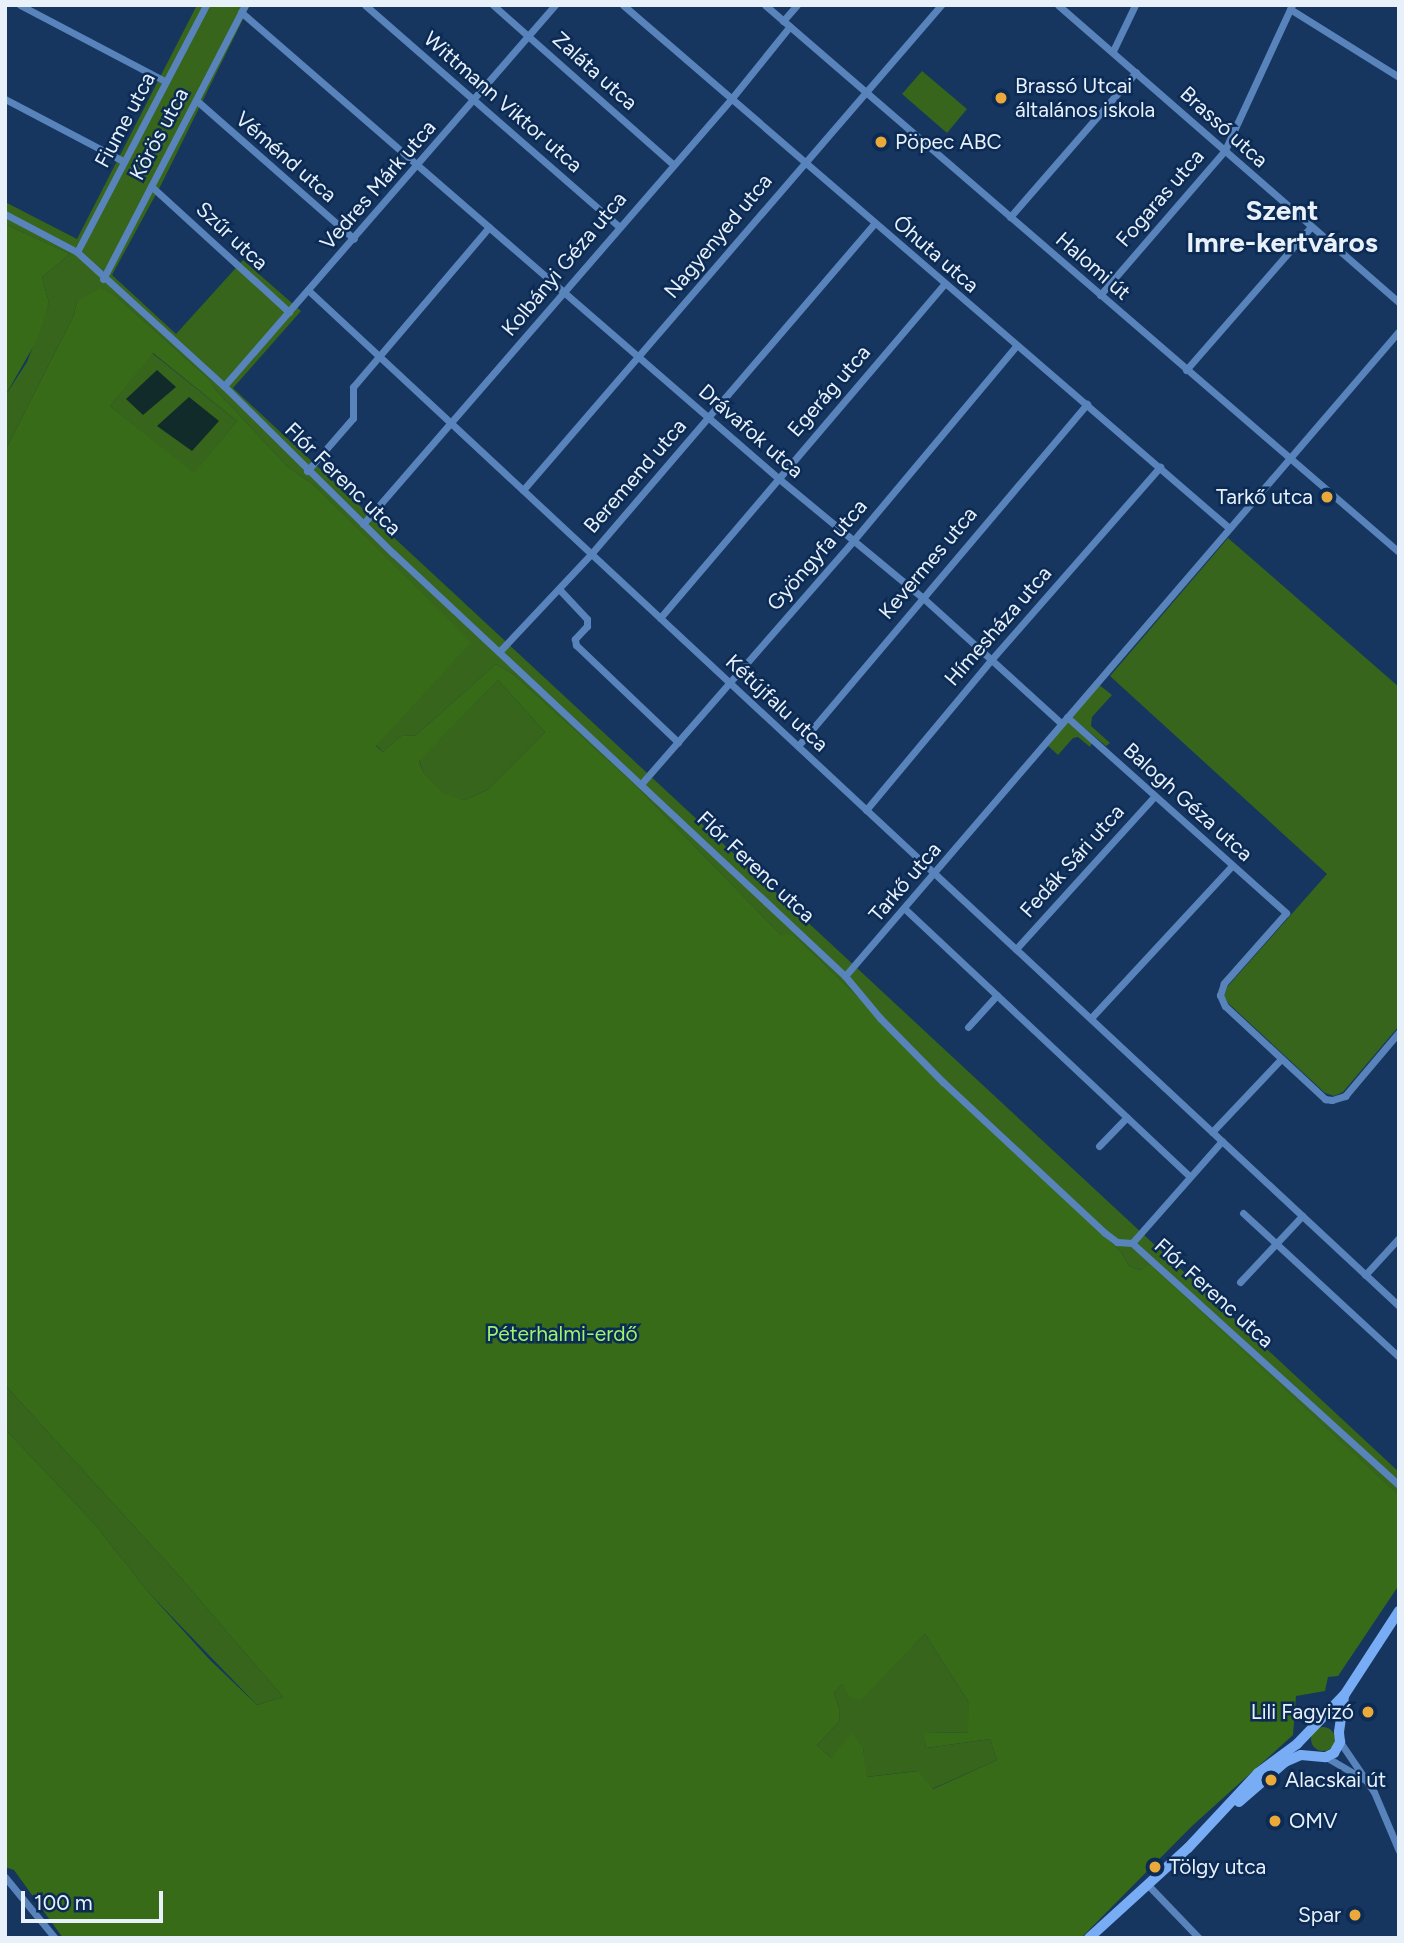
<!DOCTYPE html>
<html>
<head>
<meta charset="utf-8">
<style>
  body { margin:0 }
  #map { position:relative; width:1404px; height:1943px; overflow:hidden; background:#16365f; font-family:Figtree,sans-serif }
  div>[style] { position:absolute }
  .green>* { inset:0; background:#36651b }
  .round { border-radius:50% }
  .forest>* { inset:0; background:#376b17 }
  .water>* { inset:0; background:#112b2b }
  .street>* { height:7px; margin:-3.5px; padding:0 3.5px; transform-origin:3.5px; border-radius:3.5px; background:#5983bb }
  .secondary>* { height:10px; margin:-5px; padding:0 5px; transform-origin:5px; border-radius:5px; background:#78adf5 }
  .dots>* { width:19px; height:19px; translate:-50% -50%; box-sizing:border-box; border:4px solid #0b2b54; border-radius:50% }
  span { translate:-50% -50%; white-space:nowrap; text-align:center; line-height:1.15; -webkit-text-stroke:5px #0b2b54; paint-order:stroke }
  .street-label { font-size:21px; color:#e8f0fa }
  .poi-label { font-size:21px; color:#e8f0fa }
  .left { translate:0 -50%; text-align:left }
  .right { translate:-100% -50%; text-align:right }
  .park-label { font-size:21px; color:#9cf46f }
  .district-label { font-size:28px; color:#e8f0fa; font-weight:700 }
  .frame { position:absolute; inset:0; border:7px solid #e8f0fa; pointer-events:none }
  .scale { position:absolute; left:21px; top:1891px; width:142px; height:32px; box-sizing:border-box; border:4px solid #e8f0fa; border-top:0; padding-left:9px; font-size:21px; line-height:24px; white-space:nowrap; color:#e8f0fa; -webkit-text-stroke:5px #0b2b54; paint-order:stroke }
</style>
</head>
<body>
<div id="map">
  <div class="green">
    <i style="clip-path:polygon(197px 5px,250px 5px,161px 185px,112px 275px,176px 334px,243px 260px,301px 311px,233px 388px,1399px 1472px,1399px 1495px,1150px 1266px,1140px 1270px,1129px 1266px,1121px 1252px,794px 935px,781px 935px,631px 781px,513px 674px,496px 664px,415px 736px,402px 735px,383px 752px,376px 745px,470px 642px,315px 486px,288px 467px,214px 388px,211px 381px,118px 298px,77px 301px,74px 315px,5px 451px,5px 396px,27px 362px,49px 303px,42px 277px,70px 254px,5px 224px,5px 202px,77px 239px)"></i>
    <i style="clip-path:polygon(922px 71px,967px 109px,947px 133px,902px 94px)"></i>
    <i style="clip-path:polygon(152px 353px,237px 421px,194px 474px,110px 406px)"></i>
    <i style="clip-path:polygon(1228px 538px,1399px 687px,1399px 1026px,1343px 1092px,1334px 1096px,1325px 1093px,1228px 1003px,1224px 996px,1227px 987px,1327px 874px,1110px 676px)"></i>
    <i style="clip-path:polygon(498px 680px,545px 732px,487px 790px,465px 800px,444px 795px,423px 772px,419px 760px)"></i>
    <i style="clip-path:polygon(1098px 684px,1112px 695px,1092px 717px,1091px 726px,1110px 743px,1106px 746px,1070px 716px)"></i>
    <i style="clip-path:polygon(1067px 720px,1092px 743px,1090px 747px,1078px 737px,1073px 738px,1058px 755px,1046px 744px)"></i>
    <i style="clip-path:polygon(5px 1385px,174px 1570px,283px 1697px,257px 1705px,149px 1593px,93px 1522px,5px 1429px)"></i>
    <i style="clip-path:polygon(925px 1634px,969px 1703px,969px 1733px,925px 1732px,926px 1748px,990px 1739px,997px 1760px,932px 1789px,917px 1771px,866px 1777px,863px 1748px,831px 1758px,817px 1745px,839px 1722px,840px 1711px,834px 1693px,842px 1684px,860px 1700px)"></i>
    <i class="round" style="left:1311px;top:1727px;width:24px;height:24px"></i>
  </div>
  <div class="forest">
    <i style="clip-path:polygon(5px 224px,70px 254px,42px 277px,49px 303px,37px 340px,5px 396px)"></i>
    <i style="clip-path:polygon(evenodd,101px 288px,118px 298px,211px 381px,214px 388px,288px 467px,315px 486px,471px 642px,376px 746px,383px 752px,402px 735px,415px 736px,496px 664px,513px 674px,631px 781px,781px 935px,794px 935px,1121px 1252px,1129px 1266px,1140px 1270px,1150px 1265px,1399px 1495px,1399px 1585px,1338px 1676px,1328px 1677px,1325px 1691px,1296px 1696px,1293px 1735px,1192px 1826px,1081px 1938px,63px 1938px,14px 1870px,5px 1867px,5px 1429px,93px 1522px,149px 1593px,209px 1659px,257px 1705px,283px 1697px,174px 1570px,5px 1385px,5px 451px,74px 315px,77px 301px,101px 288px,153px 353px,237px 421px,194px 473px,110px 406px,153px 353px,101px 288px,498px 680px,545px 732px,487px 790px,465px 800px,444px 794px,423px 772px,419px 761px,498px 680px,101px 288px,925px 1634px,969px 1703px,968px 1733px,924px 1732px,926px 1748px,990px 1739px,997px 1760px,933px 1789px,918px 1771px,867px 1777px,863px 1748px,852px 1733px,831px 1758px,817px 1745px,839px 1722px,840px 1711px,834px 1693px,842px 1684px,850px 1697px,860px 1701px,925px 1634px)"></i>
  </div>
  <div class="water">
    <i style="clip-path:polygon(157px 370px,176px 387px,143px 415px,126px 399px)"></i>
    <i style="clip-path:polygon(189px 397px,219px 421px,192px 451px,157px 426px)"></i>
  </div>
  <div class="street">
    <i style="left:20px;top:5px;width:164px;rotate:27.7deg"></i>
    <i style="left:365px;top:5px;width:336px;rotate:41.1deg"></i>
    <i style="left:493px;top:5px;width:240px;rotate:41.5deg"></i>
    <i style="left:623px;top:5px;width:799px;rotate:40.79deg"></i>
    <i style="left:765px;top:5px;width:837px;rotate:40.79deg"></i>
    <i style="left:1058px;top:5px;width:452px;rotate:41.1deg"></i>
    <i style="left:1290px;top:9px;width:128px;rotate:32deg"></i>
    <i style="left:241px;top:12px;width:711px;rotate:40.95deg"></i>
    <i style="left:778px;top:478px;width:187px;rotate:39.6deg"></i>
    <i style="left:922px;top:597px;width:188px;rotate:42.2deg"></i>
    <i style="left:783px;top:21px;width:21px;rotate:-49deg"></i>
    <i style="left:1113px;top:51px;width:51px;rotate:-64.4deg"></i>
    <i style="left:5px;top:99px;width:133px;rotate:27.7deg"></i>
    <i style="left:196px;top:100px;width:210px;rotate:41.3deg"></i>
    <i style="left:151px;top:186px;width:187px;rotate:42.4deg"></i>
    <i style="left:5px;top:214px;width:81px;rotate:27.8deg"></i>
    <i style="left:77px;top:252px;width:199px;rotate:42.4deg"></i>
    <i style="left:224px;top:386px;width:238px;rotate:44.7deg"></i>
    <i style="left:393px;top:553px;width:619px;rotate:43.1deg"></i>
    <i style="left:845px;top:976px;width:55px;rotate:50.2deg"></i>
    <i style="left:880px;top:1018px;width:90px;rotate:45.5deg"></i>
    <i style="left:943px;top:1082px;width:221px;rotate:43deg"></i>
    <i style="left:1105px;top:1233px;width:15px;rotate:37deg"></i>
    <i style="left:1117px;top:1242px;width:15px;rotate:4deg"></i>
    <i style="left:1132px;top:1243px;width:360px;rotate:42.2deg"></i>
    <i style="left:1010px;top:217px;width:192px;rotate:-49deg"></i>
    <i style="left:77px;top:252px;width:279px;rotate:-62.4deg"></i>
    <i style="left:103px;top:279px;width:309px;rotate:-62.6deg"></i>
    <i style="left:308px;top:290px;width:1491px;rotate:42.96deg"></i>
    <i style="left:1100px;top:295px;width:191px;rotate:-49.2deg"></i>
    <i style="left:1225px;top:150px;width:160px;rotate:-65.2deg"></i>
    <i style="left:1186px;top:370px;width:189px;rotate:-48.9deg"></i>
    <i style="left:224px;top:386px;width:505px;rotate:-49.02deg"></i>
    <i style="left:307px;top:471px;width:70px;rotate:-49deg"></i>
    <i style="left:353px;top:418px;width:31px;rotate:-90deg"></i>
    <i style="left:353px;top:387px;width:210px;rotate:-49.6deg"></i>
    <i style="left:523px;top:490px;width:640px;rotate:-49.24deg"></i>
    <i style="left:363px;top:524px;width:564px;rotate:-49.1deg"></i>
    <i style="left:732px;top:98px;width:92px;rotate:-51.1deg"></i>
    <i style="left:559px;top:589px;width:41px;rotate:47deg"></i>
    <i style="left:587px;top:619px;width:7px;rotate:90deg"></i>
    <i style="left:587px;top:626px;width:18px;rotate:133deg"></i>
    <i style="left:575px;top:639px;width:6px;rotate:81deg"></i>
    <i style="left:576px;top:645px;width:141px;rotate:43.6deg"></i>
    <i style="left:660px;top:618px;width:438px;rotate:-49.6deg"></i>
    <i style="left:499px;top:652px;width:134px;rotate:-46.8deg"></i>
    <i style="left:591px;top:554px;width:436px;rotate:-49.4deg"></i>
    <i style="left:1067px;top:717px;width:294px;rotate:41.8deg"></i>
    <i style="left:1286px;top:913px;width:94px;rotate:131.5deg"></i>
    <i style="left:1224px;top:983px;width:13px;rotate:108deg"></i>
    <i style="left:1220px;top:995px;width:12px;rotate:66deg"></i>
    <i style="left:1225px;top:1006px;width:137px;rotate:42.9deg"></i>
    <i style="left:1325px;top:1099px;width:7px;rotate:8deg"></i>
    <i style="left:1332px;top:1100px;width:14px;rotate:-17deg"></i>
    <i style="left:1345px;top:1096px;width:84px;rotate:-49.8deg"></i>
    <i style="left:798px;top:746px;width:448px;rotate:-49.8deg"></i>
    <i style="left:642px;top:783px;width:321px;rotate:-48.9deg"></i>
    <i style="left:853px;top:541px;width:253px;rotate:-50.1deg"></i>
    <i style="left:866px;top:810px;width:195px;rotate:-50.2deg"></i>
    <i style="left:991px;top:660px;width:257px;rotate:-48.8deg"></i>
    <i style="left:905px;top:909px;width:390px;rotate:43.2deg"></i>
    <i style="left:1016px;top:949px;width:205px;rotate:-47.8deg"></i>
    <i style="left:845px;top:976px;width:850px;rotate:-49.34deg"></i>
    <i style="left:1091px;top:1018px;width:207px;rotate:-47.2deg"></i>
    <i style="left:968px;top:1027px;width:43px;rotate:-47.8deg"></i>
    <i style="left:1212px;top:1132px;width:100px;rotate:-46.6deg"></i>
    <i style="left:1099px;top:1146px;width:40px;rotate:-46deg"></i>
    <i style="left:1243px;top:1213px;width:212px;rotate:42.7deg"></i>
    <i style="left:1132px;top:1243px;width:136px;rotate:-48.6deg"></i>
    <i style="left:1365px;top:1275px;width:50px;rotate:-47.4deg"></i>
    <i style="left:1240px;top:1282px;width:91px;rotate:-46.8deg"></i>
    <i style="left:1340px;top:1742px;width:60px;rotate:55.8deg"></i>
    <i style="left:1374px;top:1792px;width:64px;rotate:67deg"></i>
    <i style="left:1326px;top:1757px;width:45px;rotate:30.5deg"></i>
    <i style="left:5px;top:1877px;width:79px;rotate:50.7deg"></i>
    <i style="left:1148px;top:1885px;width:74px;rotate:46.1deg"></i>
  </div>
  <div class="secondary">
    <i style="left:1239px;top:1802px;width:61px;rotate:-41deg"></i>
    <i style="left:1285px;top:1762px;width:17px;rotate:-24deg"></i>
    <i style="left:1301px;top:1755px;width:25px;rotate:5deg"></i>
    <i style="left:1326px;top:1757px;width:9px;rotate:-27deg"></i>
    <i style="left:1334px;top:1753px;width:13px;rotate:-61deg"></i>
    <i style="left:1340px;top:1742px;width:10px;rotate:-96deg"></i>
    <i style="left:1339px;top:1732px;width:36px;rotate:-82deg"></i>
    <i style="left:1089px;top:1938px;width:134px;rotate:-42.3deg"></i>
    <i style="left:1188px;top:1848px;width:103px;rotate:-47deg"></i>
    <i style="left:1258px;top:1773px;width:49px;rotate:-36.6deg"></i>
    <i style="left:1297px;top:1744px;width:69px;rotate:-46.2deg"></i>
    <i style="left:1345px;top:1694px;width:99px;rotate:-57deg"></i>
  </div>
  <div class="dots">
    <i style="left:1001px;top:98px;background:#eba93a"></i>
    <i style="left:881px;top:142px;background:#eba93a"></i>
    <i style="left:1327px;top:497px;background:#eba93a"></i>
    <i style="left:1368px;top:1712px;background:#eba93a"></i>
    <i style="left:1271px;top:1780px;background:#eba93a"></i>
    <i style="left:1275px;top:1821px;background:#eba93a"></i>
    <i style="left:1155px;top:1867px;background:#eba93a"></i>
    <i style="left:1355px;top:1915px;background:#eba93a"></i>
  </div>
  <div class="street-label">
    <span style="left:595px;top:71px;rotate:42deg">Zaláta utca</span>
    <span style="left:503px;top:102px;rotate:41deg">Wittmann Viktor utca</span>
    <span style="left:125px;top:120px;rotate:-62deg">Fiume utca</span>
    <span style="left:1224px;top:127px;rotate:42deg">Brassó utca</span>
    <span style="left:159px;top:134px;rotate:-62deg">Körös utca</span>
    <span style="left:286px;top:157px;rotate:41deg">Véménd utca</span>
    <span style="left:378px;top:185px;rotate:-49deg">Vedres Márk utca</span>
    <span style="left:1160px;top:198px;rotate:-49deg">Fogaras utca</span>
    <span style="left:232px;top:236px;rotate:43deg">Szűr utca</span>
    <span style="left:718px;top:236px;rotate:-50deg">Nagyenyed utca</span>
    <span style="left:936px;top:254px;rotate:41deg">Óhuta utca</span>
    <span style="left:564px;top:264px;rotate:-50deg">Kolbányi Géza utca</span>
    <span style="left:1093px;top:266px;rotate:41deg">Halomi út</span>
    <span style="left:829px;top:391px;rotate:-49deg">Egerág utca</span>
    <span style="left:751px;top:431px;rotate:41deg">Drávafok utca</span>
    <span style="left:635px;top:476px;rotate:-49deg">Beremend utca</span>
    <span style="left:343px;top:479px;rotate:44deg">Flór Ferenc utca</span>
    <span style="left:817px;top:555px;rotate:-49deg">Gyöngyfa utca</span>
    <span style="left:928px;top:563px;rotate:-50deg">Kevermes utca</span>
    <span style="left:998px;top:626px;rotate:-49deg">Hímesháza utca</span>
    <span style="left:777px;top:703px;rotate:43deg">Kétújfalu utca</span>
    <span style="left:1188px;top:802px;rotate:42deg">Balogh Géza utca</span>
    <span style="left:1072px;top:861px;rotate:-48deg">Fedák Sári utca</span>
    <span style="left:756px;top:867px;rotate:43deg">Flór Ferenc utca</span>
    <span style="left:905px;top:882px;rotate:-49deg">Tarkő utca</span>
    <span style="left:1214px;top:1293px;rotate:42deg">Flór Ferenc utca</span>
  </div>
  <div class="poi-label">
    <span class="left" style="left:1015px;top:98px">Brassó Utcai<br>általános iskola</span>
    <span class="left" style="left:895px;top:142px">Pöpec ABC</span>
    <span class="right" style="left:1313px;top:497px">Tarkő utca</span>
    <span class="right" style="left:1354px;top:1712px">Lili Fagyizó</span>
    <span class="left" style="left:1285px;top:1780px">Alacskai út</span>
    <span class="left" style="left:1289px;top:1821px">OMV</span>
    <span class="left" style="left:1169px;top:1867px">Tölgy utca</span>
    <span class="right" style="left:1341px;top:1915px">Spar</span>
  </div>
  <div class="park-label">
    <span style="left:562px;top:1334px">Péterhalmi-erdő</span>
  </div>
  <div class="district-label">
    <span style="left:1282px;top:226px">Szent<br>Imre-kertváros</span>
  </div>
  <div class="frame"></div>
  <div class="scale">100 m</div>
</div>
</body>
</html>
